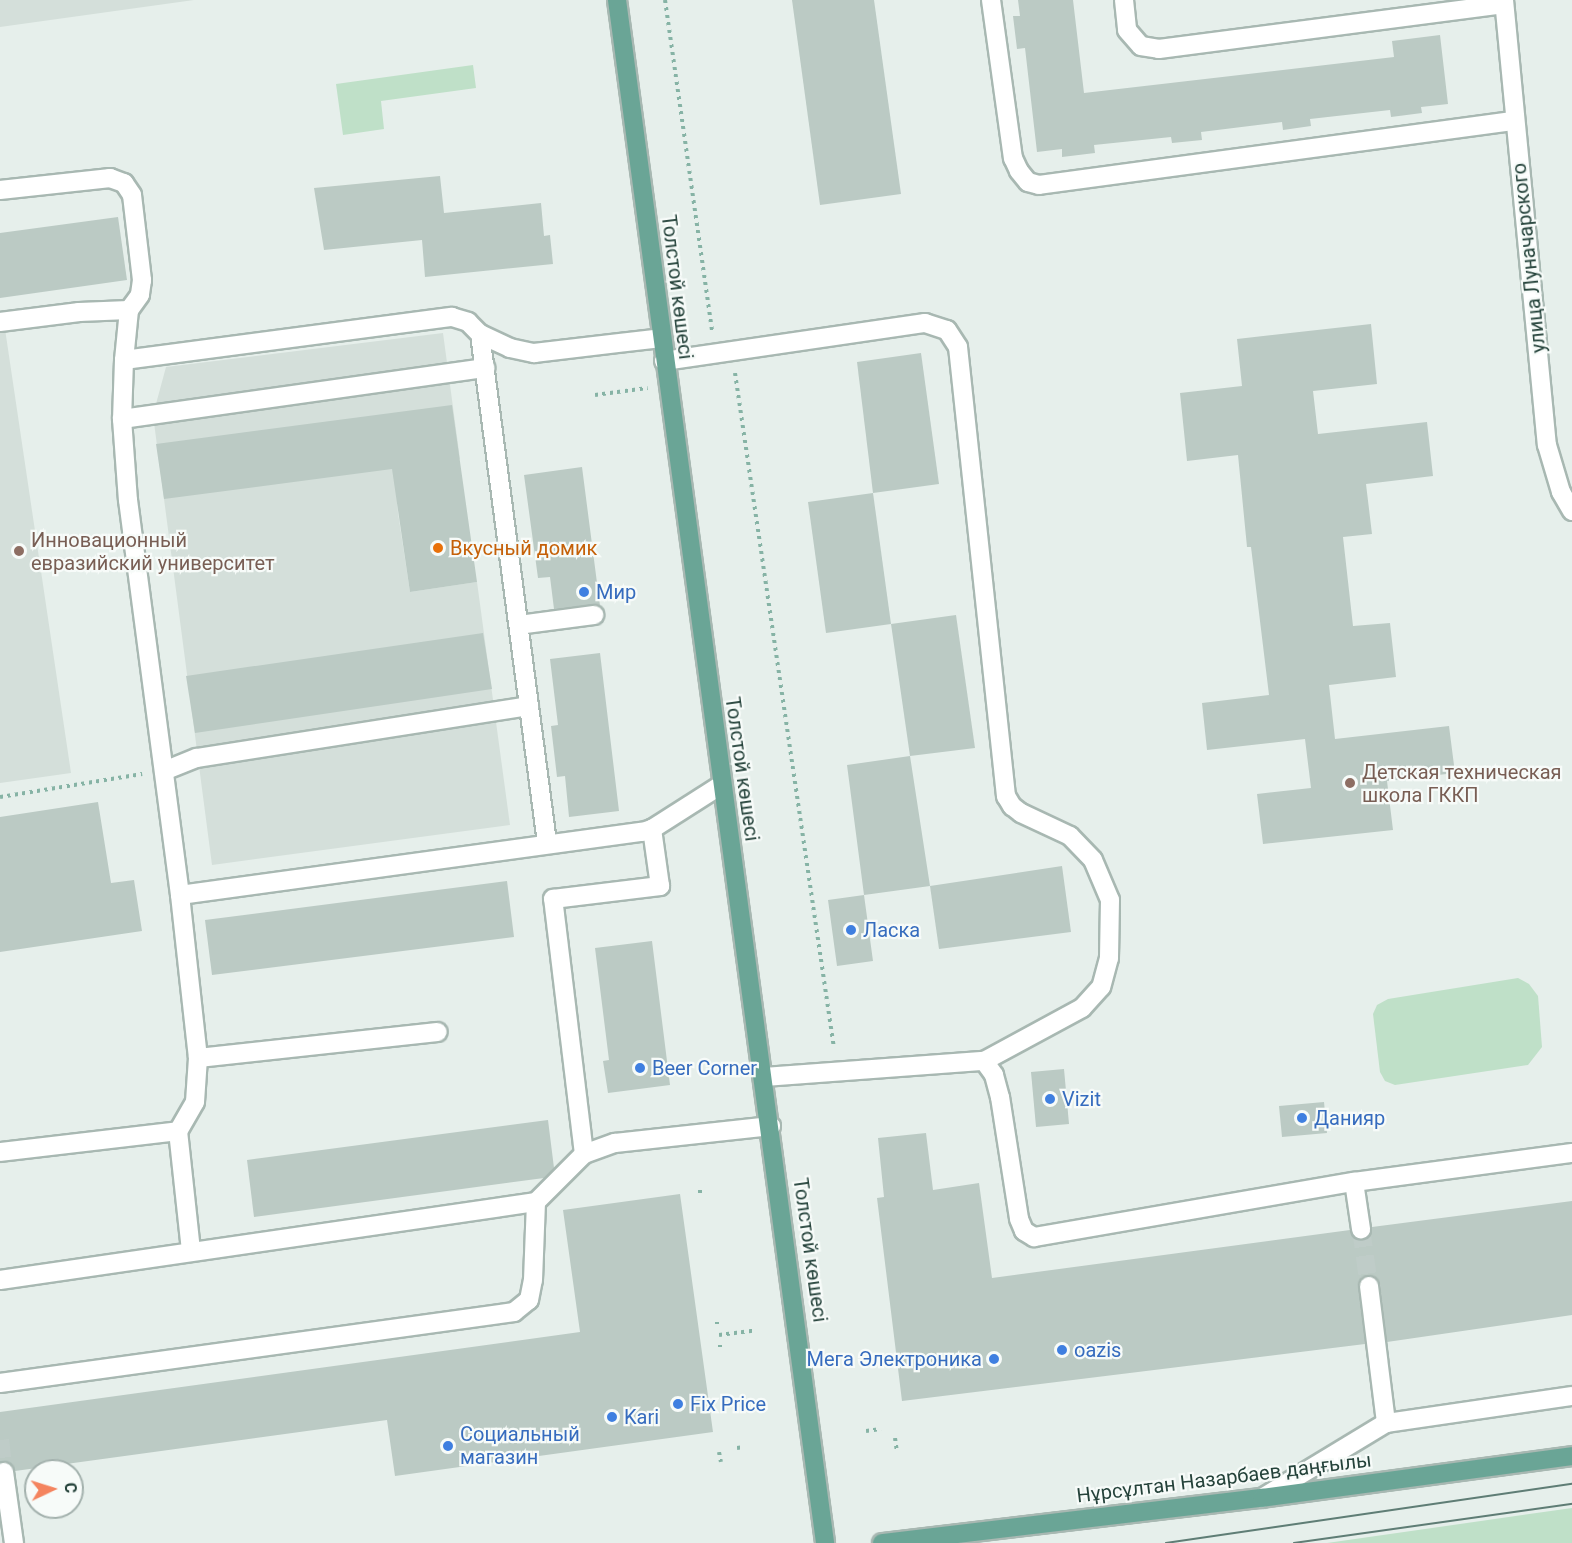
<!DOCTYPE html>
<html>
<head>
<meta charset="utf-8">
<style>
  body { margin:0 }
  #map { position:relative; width:1572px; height:1543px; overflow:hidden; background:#e6efeb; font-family:Roboto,sans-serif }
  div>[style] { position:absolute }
  .built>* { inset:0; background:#d4dfda }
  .green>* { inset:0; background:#bfe0c8 }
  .building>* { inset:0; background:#bbcac4 }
  .minor-tunnel>* { height:18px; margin-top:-9px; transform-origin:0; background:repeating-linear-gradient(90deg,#bfccc8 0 18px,transparent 0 27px) }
  .path>* { height:4px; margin-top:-2px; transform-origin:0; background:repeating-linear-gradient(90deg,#86b3a5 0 3px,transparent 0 7.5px) }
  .roads { filter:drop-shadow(2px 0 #a8b8b2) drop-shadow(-2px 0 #a8b8b2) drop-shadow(0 2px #a8b8b2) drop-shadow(0 -2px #a8b8b2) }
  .minor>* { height:18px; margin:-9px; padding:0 9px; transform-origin:9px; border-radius:9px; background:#fff }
  .major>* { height:18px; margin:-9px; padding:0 9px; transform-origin:9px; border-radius:9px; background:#6aa596 }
  .tram>* { height:1.5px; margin:-0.75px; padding:0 0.75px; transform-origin:0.75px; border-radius:0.75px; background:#5f7d75 }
  .dots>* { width:16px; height:16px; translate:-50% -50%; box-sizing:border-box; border:3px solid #f7fbf9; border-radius:50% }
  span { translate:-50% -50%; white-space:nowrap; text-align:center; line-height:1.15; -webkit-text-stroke:4.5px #f7fbf9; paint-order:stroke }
  .street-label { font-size:20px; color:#24423a }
  .education-label { font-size:20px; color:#785e54 }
  .left { translate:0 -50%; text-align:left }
  .food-label { font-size:20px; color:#c56008 }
  .shop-label { font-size:20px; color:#366cbe }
  .right { translate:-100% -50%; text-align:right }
  .north { position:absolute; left:24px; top:1459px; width:60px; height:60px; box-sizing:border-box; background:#f7fbf9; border:2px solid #a3b1ad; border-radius:50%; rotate:86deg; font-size:16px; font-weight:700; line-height:24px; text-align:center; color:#24423a }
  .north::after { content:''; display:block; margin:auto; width:21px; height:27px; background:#f4845f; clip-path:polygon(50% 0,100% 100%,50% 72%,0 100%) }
</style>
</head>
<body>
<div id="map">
  <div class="built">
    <i style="clip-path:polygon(0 0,194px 0,0 27px)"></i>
    <i style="clip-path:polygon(5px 329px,71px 773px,0 783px,0 330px)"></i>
    <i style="clip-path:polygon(443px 333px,460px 459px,397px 499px,398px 513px,410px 592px,477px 582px,510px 825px,212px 865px,153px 415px,166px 367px)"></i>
  </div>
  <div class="green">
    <i style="clip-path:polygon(473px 65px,476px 88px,381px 101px,384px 129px,343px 135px,336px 84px)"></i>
    <i style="clip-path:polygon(1518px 978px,1529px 984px,1538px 996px,1542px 1047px,1528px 1065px,1395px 1085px,1385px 1081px,1380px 1072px,1373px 1014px,1377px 1005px,1388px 999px)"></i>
    <i style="clip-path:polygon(1572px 1508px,1572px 1543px,1327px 1543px)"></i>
  </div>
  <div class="building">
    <i style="clip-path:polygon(792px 0,874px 0,901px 194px,820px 205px)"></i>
    <i style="clip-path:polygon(1018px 0,1073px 0,1084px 93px,1394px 57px,1392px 41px,1440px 35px,1448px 104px,1421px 107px,1422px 113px,1391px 117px,1390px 110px,1310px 119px,1311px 126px,1283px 130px,1282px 122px,1201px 132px,1202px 140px,1172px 143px,1171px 137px,1094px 145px,1095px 153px,1062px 157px,1062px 149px,1037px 152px,1025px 48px,1017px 49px,1013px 16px,1020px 16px)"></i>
    <i style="clip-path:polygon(440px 176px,444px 213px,541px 203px,544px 236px,550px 235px,553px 264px,425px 277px,422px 240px,324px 250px,314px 188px)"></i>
    <i style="clip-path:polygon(118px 217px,127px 280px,0 298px,0 233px)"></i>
    <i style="clip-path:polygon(1371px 324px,1377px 384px,1313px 391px,1318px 434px,1427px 422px,1433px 476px,1366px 484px,1372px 534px,1343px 537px,1353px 626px,1390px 623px,1396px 677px,1329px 685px,1335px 739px,1449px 726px,1455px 773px,1387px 781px,1393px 830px,1263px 844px,1257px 794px,1311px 788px,1305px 739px,1207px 750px,1202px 703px,1269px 695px,1251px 547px,1247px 547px,1238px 455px,1187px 461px,1180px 393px,1242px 386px,1237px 339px)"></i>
    <i style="clip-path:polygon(921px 353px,939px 484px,873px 493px,857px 362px)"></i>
    <i style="clip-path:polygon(452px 405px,477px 582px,410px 592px,392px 469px,164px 499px,156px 444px)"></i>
    <i style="clip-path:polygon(582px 467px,600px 606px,593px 604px,554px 609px,550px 577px,538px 578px,524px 475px)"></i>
    <i style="clip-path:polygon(873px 493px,891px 624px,826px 633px,808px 502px)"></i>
    <i style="clip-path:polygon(956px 615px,975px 748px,910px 756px,891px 624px)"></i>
    <i style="clip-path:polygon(483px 633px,492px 689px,195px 733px,186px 676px)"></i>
    <i style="clip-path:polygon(600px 653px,619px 811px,569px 817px,565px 776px,557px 777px,551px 726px,558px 725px,550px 659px)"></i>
    <i style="clip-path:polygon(910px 756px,930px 886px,864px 895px,873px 961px,837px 966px,828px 900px,864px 895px,847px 765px)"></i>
    <i style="clip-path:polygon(98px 802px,111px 883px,134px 880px,142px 931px,0 952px,0 817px)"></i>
    <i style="clip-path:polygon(1062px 866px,1071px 932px,939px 949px,930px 886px)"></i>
    <i style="clip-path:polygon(507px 881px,514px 937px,212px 975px,205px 920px)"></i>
    <i style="clip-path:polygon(652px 941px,670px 1085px,608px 1093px,603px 1061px,609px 1060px,595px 948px)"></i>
    <i style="clip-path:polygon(1064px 1069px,1069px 1124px,1036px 1127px,1031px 1072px)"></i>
    <i style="clip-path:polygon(1324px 1102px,1327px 1133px,1282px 1137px,1279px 1106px)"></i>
    <i style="clip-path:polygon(548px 1120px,554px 1168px,544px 1178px,254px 1217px,247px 1160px)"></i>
    <i style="clip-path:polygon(926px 1133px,933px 1190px,979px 1183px,992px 1278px,1350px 1230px,1353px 1236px,1362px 1240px,1368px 1237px,1372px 1227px,1572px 1201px,1572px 1315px,1387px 1342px,1380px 1284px,1374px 1276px,1368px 1275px,1362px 1277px,1358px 1287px,1365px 1344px,902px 1401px,877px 1198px,884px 1197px,878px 1138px)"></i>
    <i style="clip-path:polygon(680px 1194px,713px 1432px,395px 1476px,387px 1420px,15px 1471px,9px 1462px,0 1462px,0 1412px,580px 1332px,563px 1210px)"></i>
  </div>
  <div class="minor-tunnel">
    <i style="left:1361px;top:1229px;width:58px;rotate:82deg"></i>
    <i style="left:0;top:1440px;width:32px;rotate:83deg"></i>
  </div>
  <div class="path">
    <i style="left:665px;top:0;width:335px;rotate:81.9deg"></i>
    <i style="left:735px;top:373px;width:682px;rotate:81.66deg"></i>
    <i style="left:595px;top:395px;width:53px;rotate:-7.5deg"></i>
    <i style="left:0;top:797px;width:144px;rotate:-9.2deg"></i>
    <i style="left:700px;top:1190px;width:4px;rotate:90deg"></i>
    <i style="left:717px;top:1322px;width:2px;rotate:90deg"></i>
    <i style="left:719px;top:1335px;width:34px;rotate:-7deg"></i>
    <i style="left:720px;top:1345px;width:2px;rotate:90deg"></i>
    <i style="left:866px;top:1431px;width:15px;rotate:-8deg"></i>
    <i style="left:895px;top:1438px;width:14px;rotate:82deg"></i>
    <i style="left:737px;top:1448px;width:7px;rotate:-8deg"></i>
    <i style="left:719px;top:1452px;width:10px;rotate:79deg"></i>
  </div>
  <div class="roads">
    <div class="minor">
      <i style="left:991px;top:0;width:160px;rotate:82.1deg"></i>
      <i style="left:1013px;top:158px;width:14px;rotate:65deg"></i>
      <i style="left:1019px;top:171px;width:14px;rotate:51deg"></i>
      <i style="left:1028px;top:182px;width:11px;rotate:15deg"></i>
      <i style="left:1039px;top:185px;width:480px;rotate:-7.7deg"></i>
      <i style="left:1124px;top:0;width:30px;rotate:84deg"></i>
      <i style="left:1127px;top:30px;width:21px;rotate:49deg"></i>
      <i style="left:1141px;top:46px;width:18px;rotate:9deg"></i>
      <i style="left:1159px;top:49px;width:348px;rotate:-7.4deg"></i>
      <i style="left:1504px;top:0;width:447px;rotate:84.5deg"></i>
      <i style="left:1547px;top:445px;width:49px;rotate:73.4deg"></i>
      <i style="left:1561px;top:492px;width:22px;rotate:60deg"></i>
      <i style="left:0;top:190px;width:111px;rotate:-6.2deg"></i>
      <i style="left:110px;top:178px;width:15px;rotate:20deg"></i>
      <i style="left:124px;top:183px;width:14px;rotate:56deg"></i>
      <i style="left:132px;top:195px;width:86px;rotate:83.3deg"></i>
      <i style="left:142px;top:280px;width:15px;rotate:98deg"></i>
      <i style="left:140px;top:295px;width:19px;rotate:126deg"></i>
      <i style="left:0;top:322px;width:80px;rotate:-7.2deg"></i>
      <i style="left:79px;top:312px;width:50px;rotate:-2.3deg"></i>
      <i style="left:129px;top:310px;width:50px;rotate:95.7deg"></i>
      <i style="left:124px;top:360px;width:59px;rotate:91.9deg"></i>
      <i style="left:122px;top:419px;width:81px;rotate:85.8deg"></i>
      <i style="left:128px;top:500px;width:398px;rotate:82.5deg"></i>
      <i style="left:180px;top:895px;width:164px;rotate:83.7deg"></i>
      <i style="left:198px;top:1058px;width:44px;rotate:93.9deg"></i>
      <i style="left:195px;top:1102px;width:34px;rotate:120deg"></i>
      <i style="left:178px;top:1131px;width:121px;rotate:83.8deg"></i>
      <i style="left:480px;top:334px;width:513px;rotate:82.5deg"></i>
      <i style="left:124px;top:360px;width:331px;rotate:-7.5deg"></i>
      <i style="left:452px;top:317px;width:17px;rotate:17deg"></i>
      <i style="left:468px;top:322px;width:17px;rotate:45deg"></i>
      <i style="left:480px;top:334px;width:33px;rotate:25deg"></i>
      <i style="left:510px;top:348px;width:25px;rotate:12deg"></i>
      <i style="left:534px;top:353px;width:128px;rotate:-6.7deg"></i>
      <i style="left:664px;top:361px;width:264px;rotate:-8.3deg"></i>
      <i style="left:925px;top:323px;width:23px;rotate:18deg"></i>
      <i style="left:947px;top:330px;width:20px;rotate:57deg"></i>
      <i style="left:958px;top:347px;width:452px;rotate:83.9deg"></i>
      <i style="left:1006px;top:796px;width:12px;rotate:59deg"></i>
      <i style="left:1012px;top:806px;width:11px;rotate:38deg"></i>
      <i style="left:1021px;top:813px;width:54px;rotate:25.1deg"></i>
      <i style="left:1070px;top:836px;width:33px;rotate:46deg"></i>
      <i style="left:1093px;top:860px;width:43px;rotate:67deg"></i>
      <i style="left:1110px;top:900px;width:58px;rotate:91deg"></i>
      <i style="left:1109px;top:958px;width:30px;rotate:105deg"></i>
      <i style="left:1101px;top:987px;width:28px;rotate:132deg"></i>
      <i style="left:1082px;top:1008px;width:111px;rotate:151.6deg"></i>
      <i style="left:122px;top:419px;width:367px;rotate:-8deg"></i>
      <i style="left:519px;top:625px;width:76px;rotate:-7.6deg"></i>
      <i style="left:164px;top:771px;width:35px;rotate:-22deg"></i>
      <i style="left:197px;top:758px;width:336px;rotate:-8.9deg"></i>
      <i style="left:180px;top:895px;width:466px;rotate:-7.8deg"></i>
      <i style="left:642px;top:832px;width:10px;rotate:-17deg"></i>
      <i style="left:652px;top:829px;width:82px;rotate:-32.5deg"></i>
      <i style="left:198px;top:1058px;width:241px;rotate:-6.2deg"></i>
      <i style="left:764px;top:1077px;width:221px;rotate:-4.2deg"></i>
      <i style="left:984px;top:1061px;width:17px;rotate:54deg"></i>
      <i style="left:994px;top:1075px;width:23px;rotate:75deg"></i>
      <i style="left:1000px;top:1097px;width:123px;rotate:81.1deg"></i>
      <i style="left:1019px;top:1219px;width:13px;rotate:67deg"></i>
      <i style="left:1024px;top:1231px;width:12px;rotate:31deg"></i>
      <i style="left:1034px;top:1237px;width:325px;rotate:-9.8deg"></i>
      <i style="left:1354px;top:1182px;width:220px;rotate:-7.6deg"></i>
      <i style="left:0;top:1152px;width:179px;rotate:-6.7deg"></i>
      <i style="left:584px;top:1154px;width:257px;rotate:-96.9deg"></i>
      <i style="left:553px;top:899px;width:108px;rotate:-6.9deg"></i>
      <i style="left:660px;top:886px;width:58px;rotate:-98deg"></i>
      <i style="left:1354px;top:1182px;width:48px;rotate:81.5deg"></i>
      <i style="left:0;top:1280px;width:542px;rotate:-8.28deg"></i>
      <i style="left:1369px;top:1286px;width:138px;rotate:82.9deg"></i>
      <i style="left:0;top:1383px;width:519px;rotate:-7.86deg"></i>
      <i style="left:514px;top:1312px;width:19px;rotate:-39deg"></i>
      <i style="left:529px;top:1300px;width:20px;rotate:-79deg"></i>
      <i style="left:533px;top:1280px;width:78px;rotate:-87.8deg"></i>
      <i style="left:536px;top:1202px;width:68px;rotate:-45deg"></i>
      <i style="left:584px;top:1154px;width:33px;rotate:-20deg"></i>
      <i style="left:615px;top:1143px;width:157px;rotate:-6.2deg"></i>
      <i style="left:4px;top:1472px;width:72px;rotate:82deg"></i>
      <i style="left:1262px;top:1498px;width:145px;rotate:-31.2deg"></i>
      <i style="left:1386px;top:1423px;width:188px;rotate:-8.3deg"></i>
    </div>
    <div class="major">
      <i style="left:617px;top:0;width:1557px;rotate:82.32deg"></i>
      <i style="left:882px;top:1543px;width:383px;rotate:-6.8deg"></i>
      <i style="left:1262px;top:1498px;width:313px;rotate:-7.7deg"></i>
    </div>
  </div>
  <div class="tram">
    <i style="left:1166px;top:1543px;width:410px;rotate:-8.3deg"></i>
    <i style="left:1294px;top:1543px;width:281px;rotate:-8deg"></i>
  </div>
  <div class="dots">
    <i style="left:438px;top:548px;background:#e8710a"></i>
    <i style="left:19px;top:551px;background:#8d6e63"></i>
    <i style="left:584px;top:592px;background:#3f7fe0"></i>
    <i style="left:1350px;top:783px;background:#8d6e63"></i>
    <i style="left:851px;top:930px;background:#3f7fe0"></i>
    <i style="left:640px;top:1068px;background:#3f7fe0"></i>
    <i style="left:1050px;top:1099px;background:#3f7fe0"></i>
    <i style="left:1302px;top:1118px;background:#3f7fe0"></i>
    <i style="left:1062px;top:1350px;background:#3f7fe0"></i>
    <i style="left:994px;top:1359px;background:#3f7fe0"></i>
    <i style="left:678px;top:1404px;background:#3f7fe0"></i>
    <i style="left:612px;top:1417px;background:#3f7fe0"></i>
    <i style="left:448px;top:1446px;background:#3f7fe0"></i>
  </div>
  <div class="street-label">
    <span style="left:1529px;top:258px;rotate:-96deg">улица Луначарского</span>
    <span style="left:677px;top:287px;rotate:83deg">Толстой көшесі</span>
    <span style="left:742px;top:769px;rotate:82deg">Толстой көшесі</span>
    <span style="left:810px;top:1250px;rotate:82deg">Толстой көшесі</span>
    <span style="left:1224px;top:1478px;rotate:-7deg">Нұрсұлтан Назарбаев даңғылы</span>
  </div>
  <div class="education-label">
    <span class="left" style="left:31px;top:552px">Инновационный<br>евразийский университет</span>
    <span class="left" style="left:1362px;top:784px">Детская техническая<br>школа ГККП</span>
  </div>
  <div class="food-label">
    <span class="left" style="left:450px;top:548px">Вкусный домик</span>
  </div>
  <div class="shop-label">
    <span class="left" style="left:596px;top:592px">Мир</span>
    <span class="left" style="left:863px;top:930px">Ласка</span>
    <span class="left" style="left:652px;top:1068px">Beer Corner</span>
    <span class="left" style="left:1062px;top:1099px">Vizit</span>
    <span class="left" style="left:1314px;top:1118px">Данияр</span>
    <span class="left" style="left:1074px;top:1350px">oazis</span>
    <span class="right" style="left:982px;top:1359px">Мега Электроника</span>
    <span class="left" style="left:690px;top:1404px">Fix Price</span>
    <span class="left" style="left:624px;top:1417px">Kari</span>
    <span class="left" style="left:460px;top:1446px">Социальный<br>магазин</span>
  </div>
  <div class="north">С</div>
</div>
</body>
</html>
